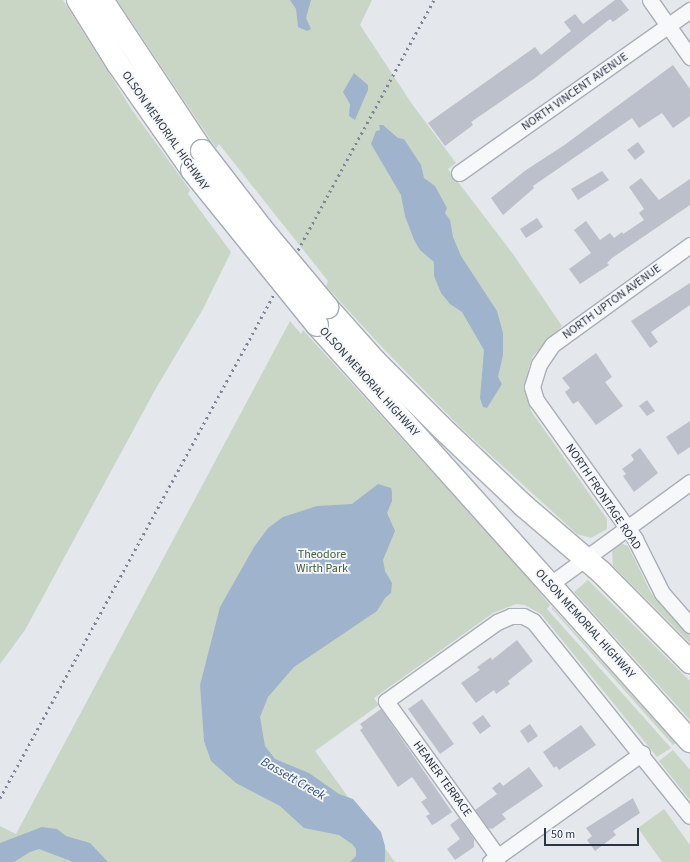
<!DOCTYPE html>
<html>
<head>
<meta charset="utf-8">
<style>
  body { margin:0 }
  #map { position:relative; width:690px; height:862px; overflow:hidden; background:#e4e7ec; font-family:"Source Sans 3",sans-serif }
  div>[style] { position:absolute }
  .green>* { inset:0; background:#c9d6c5 }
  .water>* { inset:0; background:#9fb4cc }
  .building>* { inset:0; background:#bbc0ca }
  .roads { filter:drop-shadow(1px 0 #a9aeb7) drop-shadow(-1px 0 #a9aeb7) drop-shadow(0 1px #a9aeb7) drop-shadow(0 -1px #a9aeb7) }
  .street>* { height:15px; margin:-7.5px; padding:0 7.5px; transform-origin:7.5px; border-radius:7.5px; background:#f7f8fa }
  .primary>* { height:22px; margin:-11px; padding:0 11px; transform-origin:11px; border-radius:11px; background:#fff }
  .rail>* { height:3px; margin-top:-1.5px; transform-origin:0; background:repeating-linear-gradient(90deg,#7d8696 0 2px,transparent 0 6px) }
  .bridges { filter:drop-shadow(1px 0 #a3abb8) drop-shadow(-1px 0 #a3abb8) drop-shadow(0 1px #a3abb8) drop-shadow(0 -1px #a3abb8) }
  .primary-bridge>* { height:22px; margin:-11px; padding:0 11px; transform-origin:11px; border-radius:11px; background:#fff }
  span { translate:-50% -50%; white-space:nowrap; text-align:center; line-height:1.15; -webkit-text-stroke:3.5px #f4f6f9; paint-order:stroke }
  .street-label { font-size:12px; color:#2b3445 }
  .park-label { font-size:12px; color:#3f6138 }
  .water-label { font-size:13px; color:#34527a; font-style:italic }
  .scale { position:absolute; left:544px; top:828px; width:95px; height:18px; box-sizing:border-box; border:2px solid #2b3445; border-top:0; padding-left:5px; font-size:12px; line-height:14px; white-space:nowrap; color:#2b3445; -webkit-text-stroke:3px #f4f6f9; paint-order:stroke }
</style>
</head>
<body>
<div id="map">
  <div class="green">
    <i style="clip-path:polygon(0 0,63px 0,132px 110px,190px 190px,188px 194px,231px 252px,203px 309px,155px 390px,25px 630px,0 664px)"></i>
    <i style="clip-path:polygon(117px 0,372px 0,360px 25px,412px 104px,456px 163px,448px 169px,513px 254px,562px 326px,533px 356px,528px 370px,529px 403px,531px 411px,607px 519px,607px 529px,591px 538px,577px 534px,462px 429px,381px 346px,326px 286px,328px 281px,219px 144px,216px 148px)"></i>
    <i style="clip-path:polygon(290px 321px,301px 334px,303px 330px,524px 573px,550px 605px,547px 609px,671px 748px,657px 757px,541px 614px,525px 605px,516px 604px,493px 613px,374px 698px,379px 705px,315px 751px,395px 862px,0 862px,0 826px,16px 834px)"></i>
    <i style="clip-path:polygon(620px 543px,628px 546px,651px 593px,690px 635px,690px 643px,613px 566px,612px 547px)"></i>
    <i style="clip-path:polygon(588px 580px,690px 681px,690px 720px,574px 592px)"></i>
    <i style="clip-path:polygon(552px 607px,676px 743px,673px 745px,552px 609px)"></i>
    <i style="clip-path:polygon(673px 750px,690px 770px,690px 800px,659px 761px)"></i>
    <i style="clip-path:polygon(664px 809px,690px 845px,690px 862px,662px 862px,638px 828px)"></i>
  </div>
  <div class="water">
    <i style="clip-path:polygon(290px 0,311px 0,306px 18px,311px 29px,307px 31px,298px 27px,296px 9px)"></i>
    <i style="clip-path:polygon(354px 73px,368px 85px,368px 90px,355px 120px,349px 116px,350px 104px,343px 92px)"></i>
    <i style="clip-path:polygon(379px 125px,383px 125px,398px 138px,404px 139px,421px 165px,424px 178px,435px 186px,447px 208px,445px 213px,450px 220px,453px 237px,461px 256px,497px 311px,503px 333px,503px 355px,498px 377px,502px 384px,487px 408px,483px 407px,480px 398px,484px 350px,462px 312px,450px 304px,441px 293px,434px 276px,434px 262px,420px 250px,414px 240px,405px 216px,401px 195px,371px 144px,376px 131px,380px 130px)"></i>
    <i style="clip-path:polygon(378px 484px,391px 488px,392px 492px,392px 501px,387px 513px,395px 531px,383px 560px,385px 571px,392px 583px,391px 593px,385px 598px,377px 611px,294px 667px,268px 697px,260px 717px,265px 746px,275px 759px,309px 773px,339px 794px,353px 799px,381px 832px,385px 846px,385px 862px,350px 862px,356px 856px,356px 849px,352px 844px,339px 835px,304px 828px,280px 806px,236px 783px,211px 761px,204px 741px,200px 685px,220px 607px,254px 547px,268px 528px,283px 517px,317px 506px,352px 504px)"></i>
    <i style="clip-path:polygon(42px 827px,57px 829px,66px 836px,90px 843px,108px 862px,73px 862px,39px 849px,30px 852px,14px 862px,0 862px,0 843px)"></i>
  </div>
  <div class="building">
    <i style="clip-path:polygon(615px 0,621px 0,629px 10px,613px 22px,610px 19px,535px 78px,471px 122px,473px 125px,445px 146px,428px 123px,535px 47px,541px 55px,571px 31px,564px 22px,575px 14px,583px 24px)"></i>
    <i style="clip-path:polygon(673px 65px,690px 89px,690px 116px,673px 128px,662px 113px,639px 128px,632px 118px,533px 186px,534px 188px,503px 215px,491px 198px,526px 170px,563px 146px)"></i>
    <i style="clip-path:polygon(638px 142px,645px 152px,635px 160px,627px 150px)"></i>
    <i style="clip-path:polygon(602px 171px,609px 180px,578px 200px,571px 189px)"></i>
    <i style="clip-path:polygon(641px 178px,659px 200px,690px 179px,690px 205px,612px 258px,607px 263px,609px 265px,580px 284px,569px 269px,591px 253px,574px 230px,586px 221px,600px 240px,610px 233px,614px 238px,622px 232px,623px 234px,644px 220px,639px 213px,644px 209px,629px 187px)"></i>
    <i style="clip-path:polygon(537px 218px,543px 227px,526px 238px,520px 229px)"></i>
    <i style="clip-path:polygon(690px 283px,690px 305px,651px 332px,658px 342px,650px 348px,631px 321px)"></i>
    <i style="clip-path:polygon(596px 353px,612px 377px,605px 382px,623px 406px,596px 425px,578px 401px,573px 404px,565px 392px,570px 388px,562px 378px)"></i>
    <i style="clip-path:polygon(647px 400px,655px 411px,647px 416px,639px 406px)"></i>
    <i style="clip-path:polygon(690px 421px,690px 447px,678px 455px,666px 437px)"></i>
    <i style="clip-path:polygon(640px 448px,658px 473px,634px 492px,623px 476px,626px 474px,622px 469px,634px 460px,631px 455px)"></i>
    <i style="clip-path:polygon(517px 640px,533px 661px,508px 681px,510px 684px,496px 694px,494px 690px,476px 703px,461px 683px,480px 670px,477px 667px,491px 657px,492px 660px)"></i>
    <i style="clip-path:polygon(422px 699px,454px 744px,440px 754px,408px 709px)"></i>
    <i style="clip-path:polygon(381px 709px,452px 812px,436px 823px,432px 825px,426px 816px,430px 814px,421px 802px,427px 798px,412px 777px,398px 787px,360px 730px,363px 728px,360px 724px)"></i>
    <i style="clip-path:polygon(483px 715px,491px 726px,480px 734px,472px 723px)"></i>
    <i style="clip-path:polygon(530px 724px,538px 736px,528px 743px,520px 731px)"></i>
    <i style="clip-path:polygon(581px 725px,596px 745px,559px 770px,556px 766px,554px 768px,543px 752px)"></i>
    <i style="clip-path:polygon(529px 767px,543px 786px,502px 814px,506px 819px,492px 829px,488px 828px,475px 810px,497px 794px,492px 788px,500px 782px,503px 786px)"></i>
    <i style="clip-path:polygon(633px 798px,640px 813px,613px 831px,616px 835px,595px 851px,587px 840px,592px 836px,586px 828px)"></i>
    <i style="clip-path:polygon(459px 818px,474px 839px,474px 847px,455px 860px,447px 849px,460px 839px,450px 825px)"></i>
  </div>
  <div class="roads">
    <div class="street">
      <i style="left:650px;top:0;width:70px;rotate:54.9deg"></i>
      <i style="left:459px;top:173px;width:283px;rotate:-35.2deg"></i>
      <i style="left:690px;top:245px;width:170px;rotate:144.1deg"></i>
      <i style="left:552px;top:345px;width:23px;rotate:124deg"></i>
      <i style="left:539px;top:364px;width:24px;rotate:107deg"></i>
      <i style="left:532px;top:387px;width:14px;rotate:73deg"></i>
      <i style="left:536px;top:400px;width:171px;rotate:54.5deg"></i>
      <i style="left:635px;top:539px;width:60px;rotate:63.4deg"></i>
      <i style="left:662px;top:593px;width:43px;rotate:48.8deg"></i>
      <i style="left:549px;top:585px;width:175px;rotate:-36.1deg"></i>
      <i style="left:498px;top:857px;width:192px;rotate:-125.7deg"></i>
      <i style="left:386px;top:701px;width:136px;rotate:-35.4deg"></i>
      <i style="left:497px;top:622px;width:15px;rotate:-23deg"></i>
      <i style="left:511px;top:616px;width:12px"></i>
      <i style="left:523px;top:616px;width:11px;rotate:27deg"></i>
      <i style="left:533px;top:621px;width:250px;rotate:51.2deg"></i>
      <i style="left:490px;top:862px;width:187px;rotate:-35.6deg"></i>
    </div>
    <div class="primary">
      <i style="left:78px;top:0;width:75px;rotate:58deg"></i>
      <i style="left:118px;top:64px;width:129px;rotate:55.1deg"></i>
      <i style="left:102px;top:0;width:181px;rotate:56.5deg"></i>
      <i style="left:327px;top:307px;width:72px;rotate:48.4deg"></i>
      <i style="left:375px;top:361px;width:93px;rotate:45deg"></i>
      <i style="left:441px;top:427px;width:115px;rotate:43.6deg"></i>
      <i style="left:524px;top:506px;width:101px;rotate:40.6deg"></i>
      <i style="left:601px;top:572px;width:127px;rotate:45.3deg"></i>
      <i style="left:317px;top:325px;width:559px;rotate:48.12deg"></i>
    </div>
  </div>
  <div class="rail">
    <i style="left:0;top:798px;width:908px;rotate:-61.46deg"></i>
  </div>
  <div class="bridges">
    <div class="primary-bridge">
      <i style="left:202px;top:151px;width:98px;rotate:52.4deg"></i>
      <i style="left:262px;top:229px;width:102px;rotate:50.2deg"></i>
      <i style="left:192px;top:170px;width:199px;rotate:51.1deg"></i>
    </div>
  </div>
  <div class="street-label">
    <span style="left:575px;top:92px;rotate:-35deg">NORTH VINCENT AVENUE</span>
    <span style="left:165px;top:131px;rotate:55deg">OLSON MEMORIAL HIGHWAY</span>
    <span style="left:612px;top:302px;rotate:-36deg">NORTH UPTON AVENUE</span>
    <span style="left:369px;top:382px;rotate:48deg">OLSON MEMORIAL HIGHWAY</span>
    <span style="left:603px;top:497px;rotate:56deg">NORTH FRONTAGE ROAD</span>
    <span style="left:585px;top:624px;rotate:48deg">OLSON MEMORIAL HIGHWAY</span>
    <span style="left:442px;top:779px;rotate:54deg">HEANER TERRACE</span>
  </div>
  <div class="park-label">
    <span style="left:322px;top:562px">Theodore<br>Wirth Park</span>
  </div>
  <div class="water-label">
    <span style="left:293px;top:779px;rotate:30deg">Bassett Creek</span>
  </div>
  <div class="scale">50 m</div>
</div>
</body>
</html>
